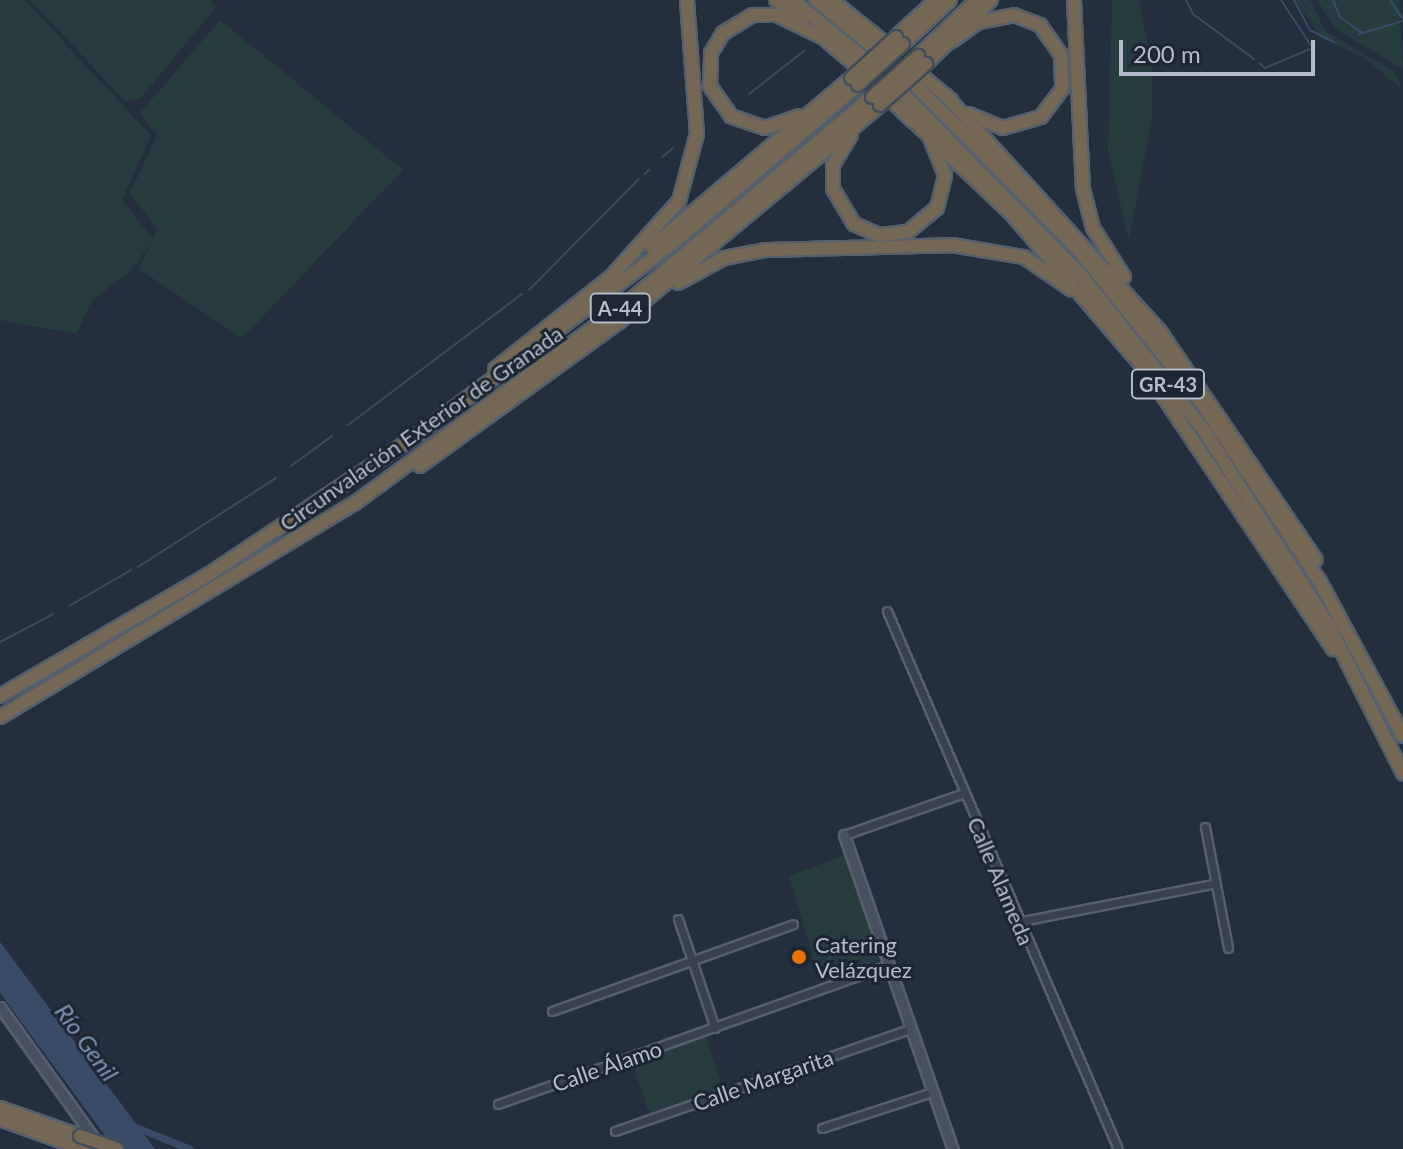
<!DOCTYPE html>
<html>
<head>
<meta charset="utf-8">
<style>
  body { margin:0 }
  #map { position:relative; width:1403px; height:1149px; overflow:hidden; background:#242f3e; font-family:Lato,sans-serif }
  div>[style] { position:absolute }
  .green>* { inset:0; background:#263c3f }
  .water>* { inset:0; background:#394c67 }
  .stream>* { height:2px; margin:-1px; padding:0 1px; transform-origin:1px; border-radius:1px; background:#394c67 }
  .canal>* { height:7px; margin:-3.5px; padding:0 3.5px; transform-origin:3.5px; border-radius:3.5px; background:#394c67 }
  .roads { filter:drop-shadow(2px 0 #565f6c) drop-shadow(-2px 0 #565f6c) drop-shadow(0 2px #565f6c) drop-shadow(0 -2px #565f6c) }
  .street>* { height:7px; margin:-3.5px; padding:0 3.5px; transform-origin:3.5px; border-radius:3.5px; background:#38414e }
  .secondary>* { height:9px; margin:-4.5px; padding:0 4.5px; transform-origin:4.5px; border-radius:4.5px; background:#465061 }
  .highway>* { height:12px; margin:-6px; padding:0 6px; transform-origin:6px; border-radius:6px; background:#746855 }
  .bridges { filter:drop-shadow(2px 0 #434c59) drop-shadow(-2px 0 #434c59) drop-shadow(0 2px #434c59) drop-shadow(0 -2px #434c59) }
  .highway-bridge>* { height:12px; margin:-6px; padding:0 6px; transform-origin:6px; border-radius:6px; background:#746855 }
  .dots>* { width:22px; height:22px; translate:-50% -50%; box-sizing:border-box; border:4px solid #1d2633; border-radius:50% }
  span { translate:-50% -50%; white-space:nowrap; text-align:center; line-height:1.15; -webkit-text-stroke:6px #1d2633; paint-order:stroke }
  .shield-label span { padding:2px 6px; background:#1d2633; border:2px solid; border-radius:6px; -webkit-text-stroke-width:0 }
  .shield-label { font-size:20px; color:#b4bcc9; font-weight:700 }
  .street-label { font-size:22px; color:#b4bcc9 }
  .poi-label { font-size:22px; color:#b4bcc9 }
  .left { translate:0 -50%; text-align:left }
  .water-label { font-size:24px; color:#7c92b1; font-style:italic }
  .scale { position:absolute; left:1119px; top:40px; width:196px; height:36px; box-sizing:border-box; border:4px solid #b4bcc9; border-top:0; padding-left:10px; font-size:24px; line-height:28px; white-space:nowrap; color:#b4bcc9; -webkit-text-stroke:6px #1d2633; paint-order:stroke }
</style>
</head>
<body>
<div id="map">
  <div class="green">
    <i style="clip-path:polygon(0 0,25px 0,151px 136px,122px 200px,153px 239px,132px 270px,92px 300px,76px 334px,0 320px)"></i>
    <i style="clip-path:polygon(30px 0,210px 0,216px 7px,141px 98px,126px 102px)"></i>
    <i style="clip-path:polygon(1112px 0,1139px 0,1152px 68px,1152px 117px,1129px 241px,1108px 151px)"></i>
    <i style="clip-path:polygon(1295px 0,1310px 0,1326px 32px,1395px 72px,1403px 90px,1363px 57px,1323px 39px)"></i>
    <i style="clip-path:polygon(1317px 0,1399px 0,1403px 69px,1336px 29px)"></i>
    <i style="clip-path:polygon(220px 20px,403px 170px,242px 338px,139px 269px,157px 229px,130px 193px,157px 135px,140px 113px)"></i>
    <i style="clip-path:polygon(845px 855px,881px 959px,840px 977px,830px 969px,818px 974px,789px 876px)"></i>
    <i style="clip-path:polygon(706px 1036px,723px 1090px,650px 1116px,632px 1063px)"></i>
  </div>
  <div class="water">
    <i style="clip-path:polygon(0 942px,155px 1149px,115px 1149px,0 993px)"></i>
  </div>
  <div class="stream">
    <i style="left:1186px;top:0;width:16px;rotate:63deg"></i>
    <i style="left:1193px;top:14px;width:76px;rotate:36.4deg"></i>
    <i style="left:1281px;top:0;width:56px;rotate:56.6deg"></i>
    <i style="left:1294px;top:0;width:34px;rotate:62deg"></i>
    <i style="left:1310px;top:30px;width:27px;rotate:27deg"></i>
    <i style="left:1333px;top:0;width:18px;rotate:68deg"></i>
    <i style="left:1340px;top:17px;width:26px;rotate:36deg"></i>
    <i style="left:1390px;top:0;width:23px;rotate:56deg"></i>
    <i style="left:1359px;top:34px;width:46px;rotate:-16.5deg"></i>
    <i style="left:1259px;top:63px;width:8px;rotate:40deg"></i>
    <i style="left:1265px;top:68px;width:54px;rotate:-22.8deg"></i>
    <i style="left:749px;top:94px;width:70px;rotate:-38deg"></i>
    <i style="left:662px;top:157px;width:14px;rotate:-39deg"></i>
    <i style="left:645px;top:174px;width:6px;rotate:-45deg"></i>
    <i style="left:529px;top:290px;width:156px;rotate:-45.3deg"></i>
    <i style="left:348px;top:425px;width:218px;rotate:-37deg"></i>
    <i style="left:291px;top:466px;width:51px;rotate:-36.2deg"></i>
    <i style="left:138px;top:567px;width:164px;rotate:-32.8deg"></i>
    <i style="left:69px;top:606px;width:72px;rotate:-30.1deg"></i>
    <i style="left:0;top:642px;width:60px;rotate:-27.8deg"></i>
  </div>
  <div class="canal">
    <i style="left:133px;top:1126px;width:61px;rotate:22deg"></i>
  </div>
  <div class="roads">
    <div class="street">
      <i style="left:887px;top:611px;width:585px;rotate:66.76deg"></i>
      <i style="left:1205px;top:827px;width:123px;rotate:79.2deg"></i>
      <i style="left:844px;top:835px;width:127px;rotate:-19.3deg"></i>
      <i style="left:678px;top:919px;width:115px;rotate:71.3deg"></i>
      <i style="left:1017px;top:922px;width:200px;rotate:-11deg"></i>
      <i style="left:552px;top:1011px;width:256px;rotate:-19.8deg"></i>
      <i style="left:498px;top:1104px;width:414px;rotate:-19.6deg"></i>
      <i style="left:822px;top:1128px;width:116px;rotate:-18.1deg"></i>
      <i style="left:615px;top:1131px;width:312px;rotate:-19.1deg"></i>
    </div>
    <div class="secondary">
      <i style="left:844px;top:835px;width:332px;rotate:70.9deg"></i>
      <i style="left:0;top:1007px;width:165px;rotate:54.4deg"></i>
    </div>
    <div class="highway">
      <i style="left:776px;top:0;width:33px;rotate:38deg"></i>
      <i style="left:793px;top:0;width:89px;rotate:39.6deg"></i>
      <i style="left:816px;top:0;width:74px;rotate:39.5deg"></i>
      <i style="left:831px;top:0;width:64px;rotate:38.7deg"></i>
      <i style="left:1074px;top:0;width:189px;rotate:87.3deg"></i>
      <i style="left:1083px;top:189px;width:40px;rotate:75.6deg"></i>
      <i style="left:1093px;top:228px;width:58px;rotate:57.7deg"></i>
      <i style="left:819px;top:34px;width:46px;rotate:40.6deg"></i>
      <i style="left:896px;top:37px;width:54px;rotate:-42.8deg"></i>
      <i style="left:950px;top:42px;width:35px;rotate:-35deg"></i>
      <i style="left:979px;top:22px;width:36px;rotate:-11deg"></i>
      <i style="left:1014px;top:15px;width:28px;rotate:21deg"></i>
      <i style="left:1040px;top:25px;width:37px;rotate:55deg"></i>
      <i style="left:1061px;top:55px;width:34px;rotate:88deg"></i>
      <i style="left:1062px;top:89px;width:35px;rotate:127deg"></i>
      <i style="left:1041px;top:117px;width:40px;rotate:164deg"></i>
      <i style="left:1003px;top:128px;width:37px;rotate:-158deg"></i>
      <i style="left:903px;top:44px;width:64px;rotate:-43.1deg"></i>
      <i style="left:918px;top:56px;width:81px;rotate:-43.5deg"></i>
      <i style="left:926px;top:64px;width:91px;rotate:-44.6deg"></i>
      <i style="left:922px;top:76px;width:38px;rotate:40deg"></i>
      <i style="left:914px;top:84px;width:231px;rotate:45.2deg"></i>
      <i style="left:1077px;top:248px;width:198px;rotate:51.2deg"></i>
      <i style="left:1201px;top:402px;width:214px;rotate:56.5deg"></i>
      <i style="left:1319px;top:580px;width:177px;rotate:61.7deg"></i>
      <i style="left:903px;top:94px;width:255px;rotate:45.5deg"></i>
      <i style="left:1082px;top:276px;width:199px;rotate:51.7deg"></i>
      <i style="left:1205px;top:432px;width:230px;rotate:57.4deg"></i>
      <i style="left:1329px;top:626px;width:165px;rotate:63.3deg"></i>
      <i style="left:945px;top:95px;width:318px;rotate:47.7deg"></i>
      <i style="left:1159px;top:330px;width:278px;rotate:55.7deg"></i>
      <i style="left:893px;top:102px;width:28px;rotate:44deg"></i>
      <i style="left:800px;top:116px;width:37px;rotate:161deg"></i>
      <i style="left:765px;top:128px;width:36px;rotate:-161deg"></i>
      <i style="left:731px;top:116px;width:37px;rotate:-125deg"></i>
      <i style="left:710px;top:86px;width:33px;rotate:-88deg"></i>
      <i style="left:711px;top:53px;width:23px;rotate:-59deg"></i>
      <i style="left:723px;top:33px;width:35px;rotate:-31deg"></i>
      <i style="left:753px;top:15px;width:24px"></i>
      <i style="left:777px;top:15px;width:52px;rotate:26.1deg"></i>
      <i style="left:908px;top:116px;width:140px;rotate:43.3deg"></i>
      <i style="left:1010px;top:212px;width:211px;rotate:49.4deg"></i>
      <i style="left:1147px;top:372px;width:334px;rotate:56.1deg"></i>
      <i style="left:851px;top:135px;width:35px;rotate:121deg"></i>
      <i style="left:833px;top:165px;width:24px;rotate:90deg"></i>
      <i style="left:833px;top:189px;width:41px;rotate:59deg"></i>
      <i style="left:854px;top:224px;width:27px;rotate:24deg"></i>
      <i style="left:879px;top:235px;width:29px;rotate:-6deg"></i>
      <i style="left:908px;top:232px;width:38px;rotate:-40deg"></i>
      <i style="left:937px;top:208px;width:34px;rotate:-76deg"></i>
      <i style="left:945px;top:175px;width:38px;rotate:-112deg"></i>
      <i style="left:652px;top:247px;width:261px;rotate:-40.3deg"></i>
      <i style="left:678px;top:283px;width:52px;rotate:-28.5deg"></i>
      <i style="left:724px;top:258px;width:43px;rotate:-10.8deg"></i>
      <i style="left:766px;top:250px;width:186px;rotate:-1.5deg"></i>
      <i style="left:952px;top:245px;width:73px;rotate:9.5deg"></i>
      <i style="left:1024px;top:257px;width:58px;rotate:34.5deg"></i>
      <i style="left:495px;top:369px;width:148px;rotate:-38.4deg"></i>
      <i style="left:611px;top:277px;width:102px;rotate:-48.2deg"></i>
      <i style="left:679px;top:201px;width:69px;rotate:-75deg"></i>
      <i style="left:697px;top:134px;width:134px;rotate:-94.3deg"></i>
      <i style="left:420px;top:466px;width:246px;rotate:-35.9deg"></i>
      <i style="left:619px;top:322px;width:339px;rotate:-39.7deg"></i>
      <i style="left:0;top:696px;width:241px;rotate:-30.2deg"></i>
      <i style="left:208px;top:575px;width:254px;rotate:-33.8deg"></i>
      <i style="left:419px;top:434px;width:316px;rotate:-36.9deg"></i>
      <i style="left:672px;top:244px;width:245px;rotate:-40.5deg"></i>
      <i style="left:0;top:717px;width:415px;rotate:-31.1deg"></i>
      <i style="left:355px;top:503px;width:338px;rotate:-36.3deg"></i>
      <i style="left:627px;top:303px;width:320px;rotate:-40.1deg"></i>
      <i style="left:0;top:1108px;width:85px;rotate:19.3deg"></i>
      <i style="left:0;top:1119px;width:88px;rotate:19.9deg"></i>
    </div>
  </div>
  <div class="bridges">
    <div class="highway-bridge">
      <i style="left:851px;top:78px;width:61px;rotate:-42.3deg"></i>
      <i style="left:858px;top:85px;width:61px;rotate:-42.3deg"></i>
      <i style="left:872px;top:97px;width:62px;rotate:-41.7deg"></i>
      <i style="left:880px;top:105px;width:62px;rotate:-41.7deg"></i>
      <i style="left:80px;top:1136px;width:39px;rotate:19deg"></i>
    </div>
  </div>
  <div class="dots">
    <i style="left:799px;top:957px;background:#e8710a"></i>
  </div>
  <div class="shield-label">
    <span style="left:620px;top:308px">A-44</span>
    <span style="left:1168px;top:384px">GR-43</span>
  </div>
  <div class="street-label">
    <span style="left:421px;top:428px;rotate:-35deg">Circunvalación Exterior de Granada</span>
    <span style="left:1001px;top:881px;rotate:67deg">Calle Alameda</span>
    <span style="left:607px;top:1066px;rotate:-19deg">Calle Álamo</span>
    <span style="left:763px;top:1080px;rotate:-19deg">Calle Margarita</span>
  </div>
  <div class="poi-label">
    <span class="left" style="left:815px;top:957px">Catering<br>Velázquez</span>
  </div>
  <div class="water-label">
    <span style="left:87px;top:1042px;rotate:54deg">Río Genil</span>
  </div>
  <div class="scale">200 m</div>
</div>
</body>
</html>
